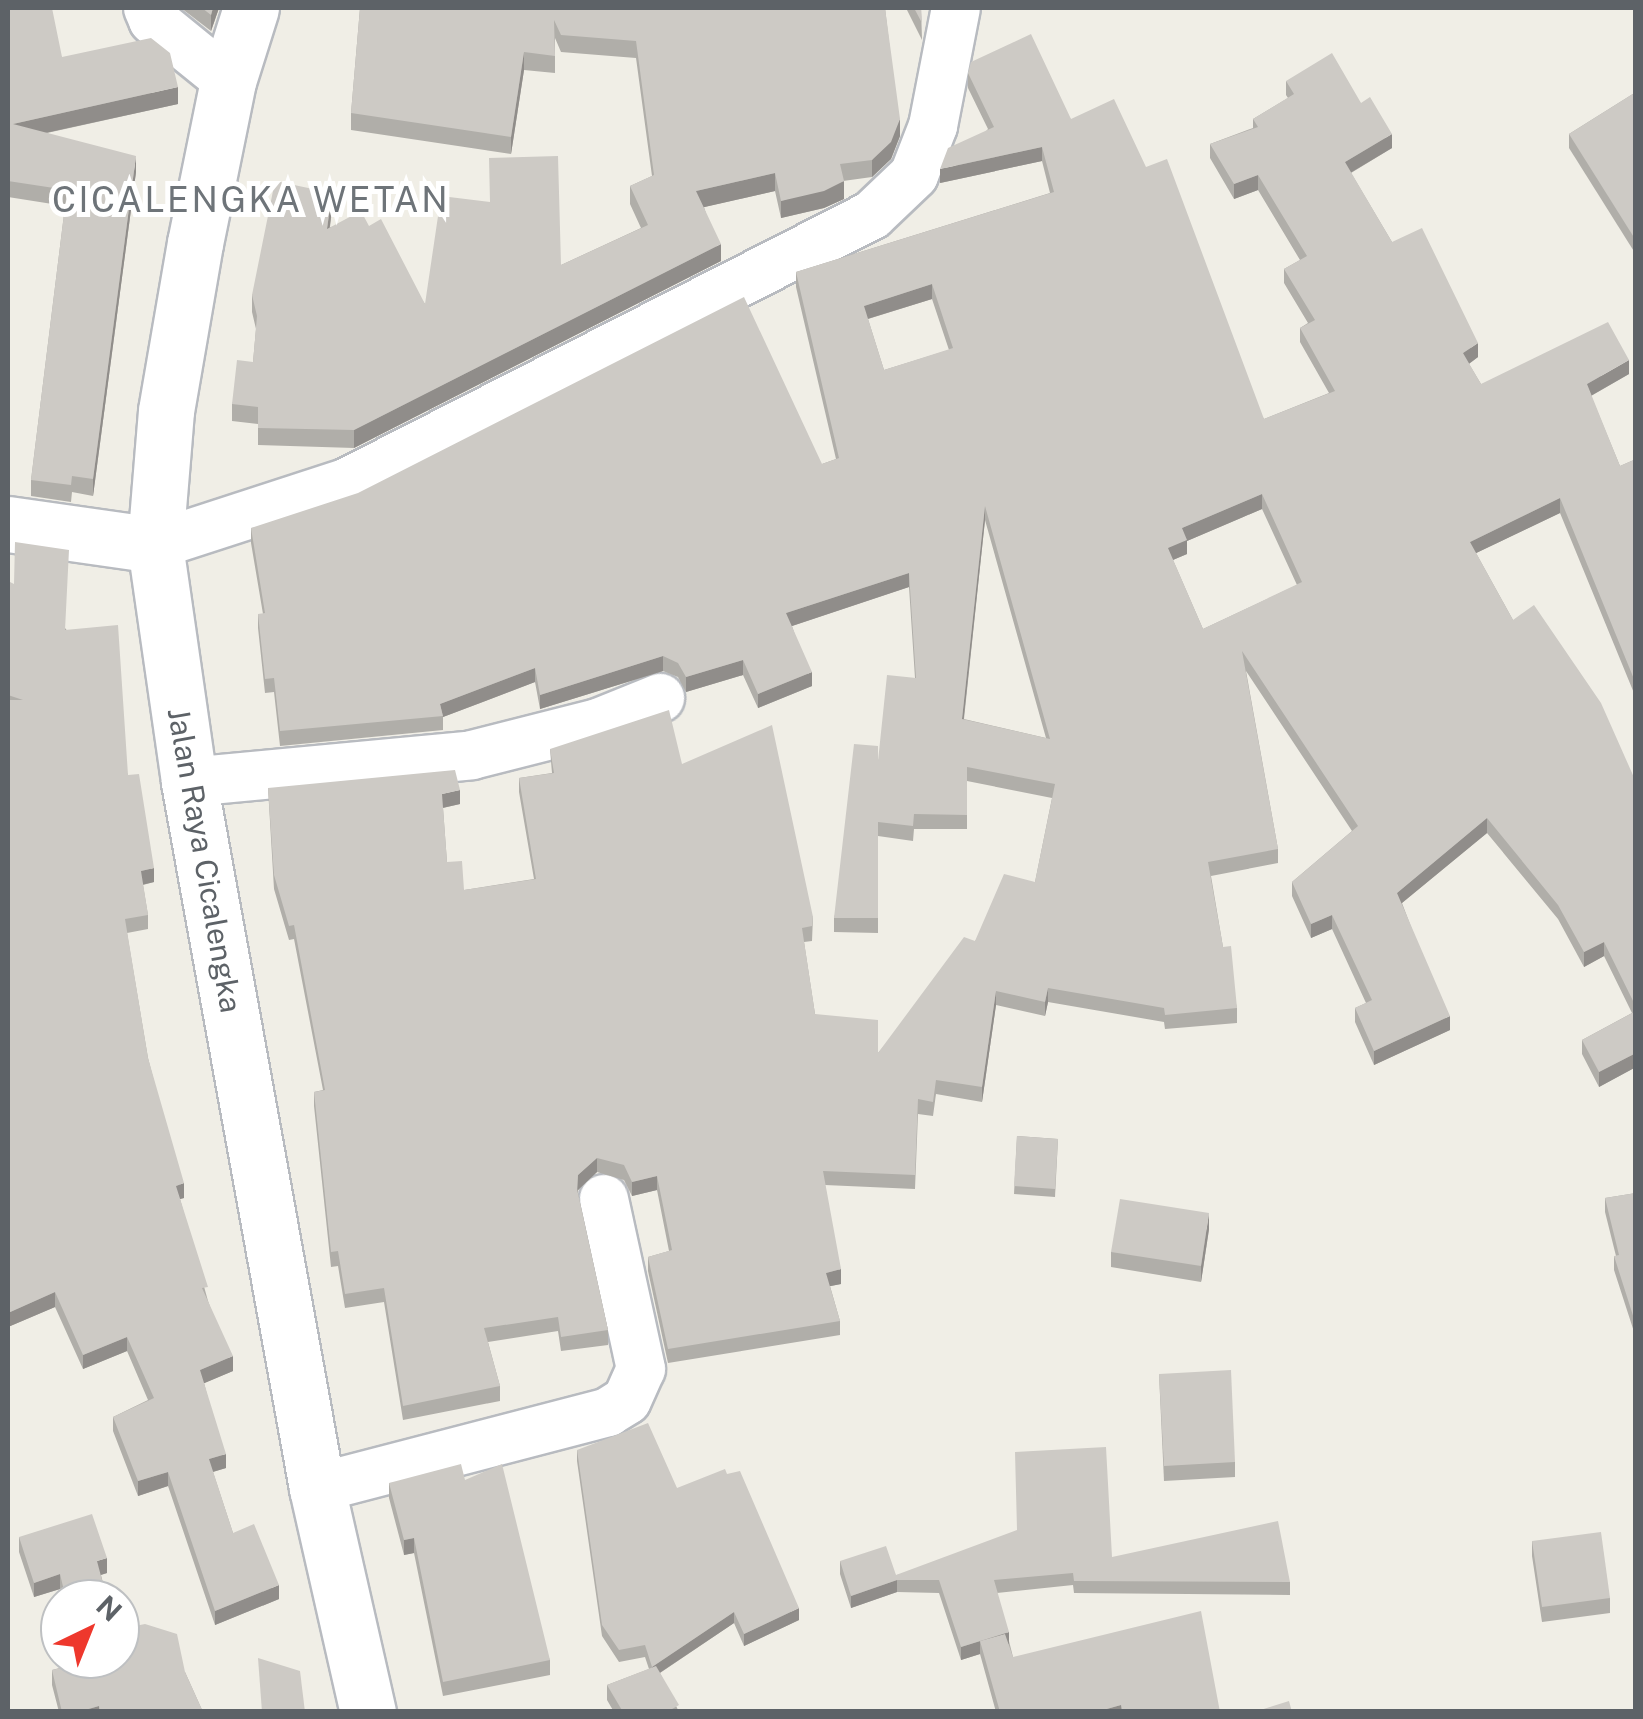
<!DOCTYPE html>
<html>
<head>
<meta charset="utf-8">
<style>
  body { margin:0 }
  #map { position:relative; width:1643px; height:1719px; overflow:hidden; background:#f0eee6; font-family:"Public Sans",sans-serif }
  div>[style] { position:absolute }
  .roads { filter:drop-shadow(2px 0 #b8bbc0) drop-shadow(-2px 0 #b8bbc0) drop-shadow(0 2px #b8bbc0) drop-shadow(0 -2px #b8bbc0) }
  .street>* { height:48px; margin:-24px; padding:0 24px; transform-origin:24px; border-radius:24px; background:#fff }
  .secondary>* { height:55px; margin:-27.5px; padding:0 27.5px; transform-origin:27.5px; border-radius:27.5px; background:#fff }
  .wall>* { inset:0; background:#b0aea9 }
  .shaded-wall>* { inset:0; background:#908d8a }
  .building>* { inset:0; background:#cdcac5 }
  span { translate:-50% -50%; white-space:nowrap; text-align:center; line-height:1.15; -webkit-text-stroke:10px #fff; paint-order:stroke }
  .street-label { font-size:30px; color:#5d6267 }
  .quarter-label { font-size:35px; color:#6e7479; letter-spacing:2.5px }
  .frame { position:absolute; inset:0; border:10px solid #5d6267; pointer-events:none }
  .north { position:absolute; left:40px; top:1579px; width:100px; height:100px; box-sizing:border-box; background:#fff; border:2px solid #bec0c2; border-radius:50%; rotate:43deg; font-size:28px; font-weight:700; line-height:40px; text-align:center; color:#5d6267 }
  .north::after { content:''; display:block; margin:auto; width:35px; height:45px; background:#ee382d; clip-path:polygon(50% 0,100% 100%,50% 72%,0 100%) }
</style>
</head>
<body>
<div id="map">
  <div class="roads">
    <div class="street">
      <i style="left:148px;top:8px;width:13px;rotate:67deg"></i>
      <i style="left:153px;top:20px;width:97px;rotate:39.1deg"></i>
      <i style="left:155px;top:545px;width:201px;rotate:-18deg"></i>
      <i style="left:346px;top:483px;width:590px;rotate:-27deg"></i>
      <i style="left:872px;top:215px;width:58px;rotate:-43.6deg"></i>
      <i style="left:914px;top:175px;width:53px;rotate:-68.8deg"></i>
      <i style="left:933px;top:126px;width:120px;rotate:-79deg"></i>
      <i style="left:189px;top:782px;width:284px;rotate:-5.4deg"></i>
      <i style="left:472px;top:755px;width:130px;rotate:-14.3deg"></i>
      <i style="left:598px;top:723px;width:67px;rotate:-22deg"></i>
      <i style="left:317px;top:1488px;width:301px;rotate:-14.6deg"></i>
      <i style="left:608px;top:1412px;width:22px;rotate:-32deg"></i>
      <i style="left:627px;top:1400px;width:34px;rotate:-66deg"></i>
      <i style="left:641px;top:1369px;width:174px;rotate:-102.3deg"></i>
    </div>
    <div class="secondary">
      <i style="left:251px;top:8px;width:77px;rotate:107.5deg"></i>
      <i style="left:228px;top:81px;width:165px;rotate:101.5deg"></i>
      <i style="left:195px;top:243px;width:170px;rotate:99.8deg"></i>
      <i style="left:166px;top:411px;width:134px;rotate:94.7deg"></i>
      <i style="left:155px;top:545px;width:239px;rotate:81.8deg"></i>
      <i style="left:189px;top:782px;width:718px;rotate:79.72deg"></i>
      <i style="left:317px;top:1488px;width:230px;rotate:77.2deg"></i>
      <i style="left:8px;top:524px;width:148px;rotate:8.1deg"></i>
    </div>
  </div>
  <div class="wall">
    <i style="clip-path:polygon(8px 8px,62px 57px,178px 104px,47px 133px,136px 172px,93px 496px,72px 492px,71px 502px,31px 496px,31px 480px,65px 206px,8px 197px)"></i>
    <i style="clip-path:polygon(181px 8px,219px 8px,211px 31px)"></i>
    <i style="clip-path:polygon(360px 8px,885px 8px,900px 136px,891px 159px,872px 177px,843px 181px,844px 199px,824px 208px,781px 218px,775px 191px,704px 207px,721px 261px,354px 448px,258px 445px,258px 424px,232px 421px,232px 404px,253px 362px,256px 329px,252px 312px,252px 295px,332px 210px,330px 227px,369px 226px,425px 304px,561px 265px,641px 228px,630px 204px,630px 186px,652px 176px,636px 58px,561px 52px,555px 38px,555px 73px,524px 70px,511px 154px,351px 130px,351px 113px)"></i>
    <i style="clip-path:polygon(906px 8px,921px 8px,922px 40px)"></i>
    <i style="clip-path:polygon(evenodd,968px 73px,1071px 119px,1264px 419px,1329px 393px,1300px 342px,1300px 328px,1308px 323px,1284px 283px,1284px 269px,1300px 260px,1258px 190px,1234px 199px,1210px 158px,1210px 144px,1253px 128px,1253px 119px,1288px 98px,1286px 95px,1286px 81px,1361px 103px,1392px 148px,1351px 173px,1392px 242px,1478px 357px,1469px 364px,1481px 384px,1629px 374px,1591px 396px,1620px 466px,1636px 459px,1636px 698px,1560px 513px,1476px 553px,1513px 620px,1636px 782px,1636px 1067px,1599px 1087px,1582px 1054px,1582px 1040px,1632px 1013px,1604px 956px,1584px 967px,1558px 919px,1487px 833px,1402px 903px,1450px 1030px,1374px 1065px,1355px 1022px,1355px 1008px,1366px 1003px,1332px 929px,1311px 938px,1292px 896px,1292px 882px,1352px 831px,1246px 671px,1278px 849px,1278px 863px,1211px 876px,1223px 947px,1237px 1008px,1237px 1023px,1165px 1029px,1164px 1022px,1048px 1002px,1045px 1016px,996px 1005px,982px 1102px,936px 1094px,933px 1116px,918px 1114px,915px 1189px,825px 1185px,841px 1284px,830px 1286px,840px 1321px,840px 1335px,668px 1363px,648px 1271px,648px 1257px,669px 1251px,657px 1190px,632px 1196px,624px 1180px,597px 1172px,578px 1190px,578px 1193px,608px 1330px,608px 1345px,561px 1351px,558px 1331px,488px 1342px,500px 1386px,500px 1401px,403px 1420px,384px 1302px,345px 1308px,338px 1266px,331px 1267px,314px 1106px,314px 1092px,323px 1090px,294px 939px,289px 940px,274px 889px,268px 788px,460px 804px,443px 808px,447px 862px,464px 890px,534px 879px,519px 792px,519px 778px,552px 773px,550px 749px,682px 764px,813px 917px,812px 941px,804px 942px,815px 1014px,878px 1053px,975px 941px,1035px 882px,1052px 798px,967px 781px,967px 829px,914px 829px,913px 841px,878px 836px,878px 933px,834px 932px,834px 918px,878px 761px,915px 678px,909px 587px,792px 626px,812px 686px,758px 708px,743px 675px,686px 692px,678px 677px,663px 671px,540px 709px,535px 682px,443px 717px,443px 730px,280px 746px,274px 692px,265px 693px,258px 628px,258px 614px,263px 614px,251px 543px,251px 528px,822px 464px,836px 459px,796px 287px,796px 272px,1050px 193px,1042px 161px,940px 183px,988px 129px,968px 88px,968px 73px,932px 299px,949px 350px,884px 370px,868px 319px,932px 299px,968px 73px,1262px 509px,1297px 585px,1203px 629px,1173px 560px,1187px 554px,1187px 541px,1262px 509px,968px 73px,985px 520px,1046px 738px,964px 719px,985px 520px)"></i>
    <i style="clip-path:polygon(1636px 92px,1636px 253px,1635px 253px,1569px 148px,1569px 134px)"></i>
    <i style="clip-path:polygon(8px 581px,66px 629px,128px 775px,154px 882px,143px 885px,148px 915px,148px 929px,127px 933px,148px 1058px,184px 1198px,180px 1199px,208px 1301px,233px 1371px,204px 1383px,226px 1468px,213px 1472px,233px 1533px,279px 1599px,215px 1625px,168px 1486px,138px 1496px,113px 1431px,113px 1417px,148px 1400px,127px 1351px,83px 1369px,55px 1307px,8px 1327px)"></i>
    <i style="clip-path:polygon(1017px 1136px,1058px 1139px,1055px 1197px,1014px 1194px)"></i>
    <i style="clip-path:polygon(1636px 1193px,1636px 1338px,1614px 1270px,1614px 1256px,1616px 1256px,1605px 1212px,1605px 1198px)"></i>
    <i style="clip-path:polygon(1209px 1229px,1201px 1282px,1111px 1267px,1111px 1252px)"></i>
    <i style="clip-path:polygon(1159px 1374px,1235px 1462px,1235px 1477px,1164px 1481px)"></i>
    <i style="clip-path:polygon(577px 1450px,677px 1488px,799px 1620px,744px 1646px,734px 1623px,660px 1673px,679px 1712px,614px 1712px,607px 1700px,607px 1685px,649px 1669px,645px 1657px,619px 1662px,602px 1636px,577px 1461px)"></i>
    <i style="clip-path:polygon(465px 1480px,550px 1660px,550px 1675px,443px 1696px,414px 1553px,404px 1555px,389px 1498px,389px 1483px)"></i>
    <i style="clip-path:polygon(19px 1537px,107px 1573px,101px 1575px,107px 1599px,62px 1599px,60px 1589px,34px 1597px,19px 1552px)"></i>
    <i style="clip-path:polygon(1532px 1541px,1610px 1598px,1610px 1613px,1542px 1622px,1532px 1556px)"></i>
    <i style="clip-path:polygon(1112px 1557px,1290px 1582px,1290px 1595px,1074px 1593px,1073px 1585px,997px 1593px,1013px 1657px,1220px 1712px,996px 1712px,980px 1654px,961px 1660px,939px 1593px,897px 1592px,851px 1608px,840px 1574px,840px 1561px,896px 1575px)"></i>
    <i style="clip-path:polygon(78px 1659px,120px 1659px,185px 1672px,203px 1712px,59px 1712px,52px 1685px,52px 1670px,79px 1663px)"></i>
  </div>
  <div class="shaded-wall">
    <i style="clip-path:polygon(213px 8px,219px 8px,211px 31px,211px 15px)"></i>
    <i style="clip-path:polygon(524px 52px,524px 70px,511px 154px,511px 137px)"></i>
    <i style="clip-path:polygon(178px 87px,178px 104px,13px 140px,13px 124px)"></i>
    <i style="clip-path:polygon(900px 119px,900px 136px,891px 159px,872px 177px,872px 160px)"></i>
    <i style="clip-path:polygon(1392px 134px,1392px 148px,1345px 176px,1345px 162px)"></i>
    <i style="clip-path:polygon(1042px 147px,1042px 161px,940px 183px,940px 169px)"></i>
    <i style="clip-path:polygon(136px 156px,136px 172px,93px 496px,93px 479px)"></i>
    <i style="clip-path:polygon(775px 173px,775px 191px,696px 209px,696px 191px)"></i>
    <i style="clip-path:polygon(1258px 175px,1258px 190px,1234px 199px,1234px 184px)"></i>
    <i style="clip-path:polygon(844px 181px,844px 199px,824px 208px,781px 218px,781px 201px)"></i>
    <i style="clip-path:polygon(332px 193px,332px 210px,327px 246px,327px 229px)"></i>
    <i style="clip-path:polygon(721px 244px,721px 261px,354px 448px,354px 430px)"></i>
    <i style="clip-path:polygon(932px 284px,932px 299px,864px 320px,864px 306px)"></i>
    <i style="clip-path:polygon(1478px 343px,1478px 357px,1463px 368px,1463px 353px)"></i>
    <i style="clip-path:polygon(1629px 360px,1629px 374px,1587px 398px,1587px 384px)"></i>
    <i style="clip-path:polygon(1262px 494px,1262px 509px,1187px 541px,1187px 554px,1168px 562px,1168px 548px,1182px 528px)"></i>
    <i style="clip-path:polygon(1560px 498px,1560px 513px,1470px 556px,1470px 542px)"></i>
    <i style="clip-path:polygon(985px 506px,985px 520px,962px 734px,962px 719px)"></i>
    <i style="clip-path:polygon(909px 573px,909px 587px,786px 628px,786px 613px)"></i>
    <i style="clip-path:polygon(663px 656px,663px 671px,540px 709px,540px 695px)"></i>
    <i style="clip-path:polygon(743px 660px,743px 675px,686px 692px,686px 677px)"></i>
    <i style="clip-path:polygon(535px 668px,535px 682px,443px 717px,440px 704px)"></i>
    <i style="clip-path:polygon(812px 672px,812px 686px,758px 708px,758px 694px)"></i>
    <i style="clip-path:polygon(460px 790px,460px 804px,442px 808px,442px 794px)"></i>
    <i style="clip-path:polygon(1487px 818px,1487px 833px,1397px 907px,1397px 893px)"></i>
    <i style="clip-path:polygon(154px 868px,154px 882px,141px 885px,141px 871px)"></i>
    <i style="clip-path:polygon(1332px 915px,1332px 929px,1311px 938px,1311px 924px)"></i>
    <i style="clip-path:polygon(1604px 942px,1604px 956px,1584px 967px,1584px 952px)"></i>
    <i style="clip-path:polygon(1048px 988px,1048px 1002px,1045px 1016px,1045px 1002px)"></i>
    <i style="clip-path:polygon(996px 991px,996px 1005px,982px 1102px,982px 1087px)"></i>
    <i style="clip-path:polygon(1450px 1016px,1450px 1030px,1374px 1065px,1374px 1051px)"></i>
    <i style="clip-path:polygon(1636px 1053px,1636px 1067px,1599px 1087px,1599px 1072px)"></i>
    <i style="clip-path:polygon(597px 1158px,597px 1172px,578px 1190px,577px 1204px,578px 1175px)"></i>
    <i style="clip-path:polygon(657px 1176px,657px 1190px,632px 1196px,632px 1182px)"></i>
    <i style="clip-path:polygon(184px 1183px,184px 1198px,176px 1200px,176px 1186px)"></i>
    <i style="clip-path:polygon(1209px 1213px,1209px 1229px,1201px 1282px,1201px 1266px)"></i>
    <i style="clip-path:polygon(841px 1269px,841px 1284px,826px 1287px,826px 1273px)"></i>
    <i style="clip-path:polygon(55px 1292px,55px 1307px,8px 1327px,8px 1313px)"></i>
    <i style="clip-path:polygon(127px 1337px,127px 1351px,83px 1369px,83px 1355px)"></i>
    <i style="clip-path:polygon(233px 1356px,233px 1371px,200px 1385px,200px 1370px)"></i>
    <i style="clip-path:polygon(226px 1454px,226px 1468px,209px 1473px,209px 1459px)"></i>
    <i style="clip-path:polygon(168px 1472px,168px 1486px,138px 1496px,138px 1481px)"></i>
    <i style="clip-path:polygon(414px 1538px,414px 1553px,404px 1555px,404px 1540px)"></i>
    <i style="clip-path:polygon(107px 1558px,107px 1573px,97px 1576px,97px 1561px)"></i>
    <i style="clip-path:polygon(60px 1574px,60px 1589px,34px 1597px,34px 1583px)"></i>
    <i style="clip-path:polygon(897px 1580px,897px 1592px,851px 1608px,851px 1596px)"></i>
    <i style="clip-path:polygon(279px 1585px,279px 1599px,215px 1625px,215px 1611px)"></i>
    <i style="clip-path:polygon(799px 1608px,799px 1620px,744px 1646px,744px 1634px)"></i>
    <i style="clip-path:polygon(734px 1612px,734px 1623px,652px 1678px,652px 1667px)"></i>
    <i style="clip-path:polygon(1009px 1632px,1009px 1644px,980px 1641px,980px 1654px,961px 1660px,961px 1647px)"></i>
    <i style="clip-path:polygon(1121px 1705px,1121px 1712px,1096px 1712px)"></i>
    <i style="clip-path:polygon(99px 1706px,99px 1712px,78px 1712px)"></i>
  </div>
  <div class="building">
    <i style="clip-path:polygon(8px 8px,52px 8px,62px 57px,151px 38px,170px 53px,178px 87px,13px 124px,136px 156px,93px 479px,72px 476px,71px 485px,31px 480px,67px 190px,8px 181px)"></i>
    <i style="clip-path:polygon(202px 8px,213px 8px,211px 15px)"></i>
    <i style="clip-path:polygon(360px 8px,885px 8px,900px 119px,891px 142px,872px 160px,840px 164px,844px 181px,824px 191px,781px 201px,775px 173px,696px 191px,721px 244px,354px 430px,258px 428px,258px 407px,232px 404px,237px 360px,253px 362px,257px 316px,252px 295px,275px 181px,332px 193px,327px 229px,361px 211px,369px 226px,381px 219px,425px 304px,441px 196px,490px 202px,489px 158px,558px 156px,561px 265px,648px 225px,630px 186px,654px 175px,636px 41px,561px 35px,554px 20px,555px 56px,524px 52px,511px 137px,351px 113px)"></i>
    <i style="clip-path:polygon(914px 8px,921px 8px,922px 23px)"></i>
    <i style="clip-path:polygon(evenodd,1031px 34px,1071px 119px,1114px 99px,1146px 167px,1167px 159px,1264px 419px,1335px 391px,1300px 328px,1315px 320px,1284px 269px,1307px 256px,1258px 175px,1234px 184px,1210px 144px,1258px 127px,1253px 119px,1294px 94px,1286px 81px,1332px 53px,1361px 103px,1370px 97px,1392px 134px,1345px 162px,1392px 242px,1422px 228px,1478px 343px,1463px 353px,1481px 384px,1608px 322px,1629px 360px,1587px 384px,1620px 466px,1636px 459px,1636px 684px,1560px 498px,1470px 542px,1513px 620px,1534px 605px,1601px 703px,1636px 782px,1636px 1007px,1604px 942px,1584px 952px,1558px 905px,1487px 818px,1397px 893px,1450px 1016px,1374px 1051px,1355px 1008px,1372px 1000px,1332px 915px,1311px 924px,1292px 882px,1358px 826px,1242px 651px,1278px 849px,1208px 862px,1223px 947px,1231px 946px,1237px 1008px,1165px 1015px,1164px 1008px,1048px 988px,1045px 1002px,996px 991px,982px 1087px,936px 1080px,933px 1102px,918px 1099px,915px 1175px,823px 1171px,841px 1269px,826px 1273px,840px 1321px,668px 1349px,648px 1257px,672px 1250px,657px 1176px,632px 1182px,624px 1165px,597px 1158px,578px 1175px,577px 1189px,608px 1330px,561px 1337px,558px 1317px,484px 1328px,500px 1386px,403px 1406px,384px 1288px,345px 1294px,338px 1251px,331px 1252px,314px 1092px,325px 1090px,294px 925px,289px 926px,274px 875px,268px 788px,455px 770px,460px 790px,442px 794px,447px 862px,462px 861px,464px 890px,536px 879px,519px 778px,554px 773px,550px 749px,669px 710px,682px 764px,772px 725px,813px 917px,812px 926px,802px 928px,815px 1014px,878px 1020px,878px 1053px,964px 937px,975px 941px,1004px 874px,1035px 882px,1055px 784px,967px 767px,967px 815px,914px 814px,913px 826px,878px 822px,878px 918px,834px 918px,854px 744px,878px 746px,878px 761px,887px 675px,916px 678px,909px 573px,786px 613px,812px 672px,758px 694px,743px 660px,686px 677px,678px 663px,663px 656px,540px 695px,535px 668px,440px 704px,443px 716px,280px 731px,274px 678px,265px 679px,258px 614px,265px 613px,251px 528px,358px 493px,744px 297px,822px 464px,839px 458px,796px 272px,1054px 192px,1042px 147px,940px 169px,948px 148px,994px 127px,968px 73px,971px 62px,1031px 34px,932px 284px,953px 348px,884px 370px,864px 306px,932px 284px,1031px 34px,1262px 494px,1302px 582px,1203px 629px,1168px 548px,1187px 540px,1182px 528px,1262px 494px,1031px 34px,985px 506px,1050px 739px,962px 719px,985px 506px)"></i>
    <i style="clip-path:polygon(1636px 92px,1636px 239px,1635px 239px,1569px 134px)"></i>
    <i style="clip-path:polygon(15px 542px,69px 550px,65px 630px,118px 625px,128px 775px,139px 774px,154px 868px,141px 871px,148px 915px,125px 919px,148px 1058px,184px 1183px,176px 1186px,208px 1287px,202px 1288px,233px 1356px,200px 1370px,226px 1454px,209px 1459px,233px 1533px,254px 1524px,279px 1585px,215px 1611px,168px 1472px,138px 1481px,113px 1417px,154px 1398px,127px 1337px,83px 1355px,55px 1292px,8px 1313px,8px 700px,23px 700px,8px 695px,8px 581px,14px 584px)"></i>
    <i style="clip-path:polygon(1636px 1011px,1636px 1053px,1599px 1072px,1582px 1040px)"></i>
    <i style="clip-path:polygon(1017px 1136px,1058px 1139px,1055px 1189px,1014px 1186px)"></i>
    <i style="clip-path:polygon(1636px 1193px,1636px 1325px,1614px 1256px,1619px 1255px,1605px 1198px)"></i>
    <i style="clip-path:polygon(1120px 1199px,1209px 1213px,1201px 1266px,1111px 1252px)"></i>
    <i style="clip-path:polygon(1231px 1370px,1235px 1462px,1164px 1466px,1159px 1374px)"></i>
    <i style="clip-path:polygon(648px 1423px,677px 1488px,725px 1469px,727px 1474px,740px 1471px,799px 1608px,744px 1634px,734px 1612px,652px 1667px,645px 1645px,619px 1650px,602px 1625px,577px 1450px)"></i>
    <i style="clip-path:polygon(1106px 1447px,1112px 1557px,1278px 1521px,1290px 1582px,1074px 1581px,1073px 1573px,994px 1580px,1009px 1632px,961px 1647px,939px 1580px,897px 1580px,851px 1596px,840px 1561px,886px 1546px,896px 1575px,1017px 1530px,1015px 1452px)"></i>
    <i style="clip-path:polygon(461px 1464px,465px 1480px,502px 1464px,550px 1660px,443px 1682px,414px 1538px,404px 1540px,389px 1483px)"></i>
    <i style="clip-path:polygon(92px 1514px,107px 1558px,97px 1561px,107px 1599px,66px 1599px,60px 1574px,34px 1583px,19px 1537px)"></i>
    <i style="clip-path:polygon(1601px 1532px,1610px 1598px,1542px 1607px,1532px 1541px)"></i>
    <i style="clip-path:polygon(1201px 1611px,1220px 1712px,1123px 1712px,1121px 1705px,1096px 1712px,1000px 1712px,980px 1641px,1005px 1634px,1013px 1657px)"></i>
    <i style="clip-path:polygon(145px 1624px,177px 1634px,185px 1672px,203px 1712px,100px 1712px,99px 1706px,78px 1712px,62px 1712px,52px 1670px,83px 1663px,82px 1659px,120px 1659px,120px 1629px)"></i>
    <i style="clip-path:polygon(258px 1658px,300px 1671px,305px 1712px,262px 1712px)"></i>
    <i style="clip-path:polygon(656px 1666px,679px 1705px,667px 1712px,623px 1712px,607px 1685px)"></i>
    <i style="clip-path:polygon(1289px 1701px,1292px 1712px,1254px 1712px)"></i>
  </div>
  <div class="street-label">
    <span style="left:205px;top:860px;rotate:80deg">Jalan Raya Cicalengka</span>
  </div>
  <div class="quarter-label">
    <span style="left:251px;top:200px">CICALENGKA WETAN</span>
  </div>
  <div class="frame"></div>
  <div class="north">N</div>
</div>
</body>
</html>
